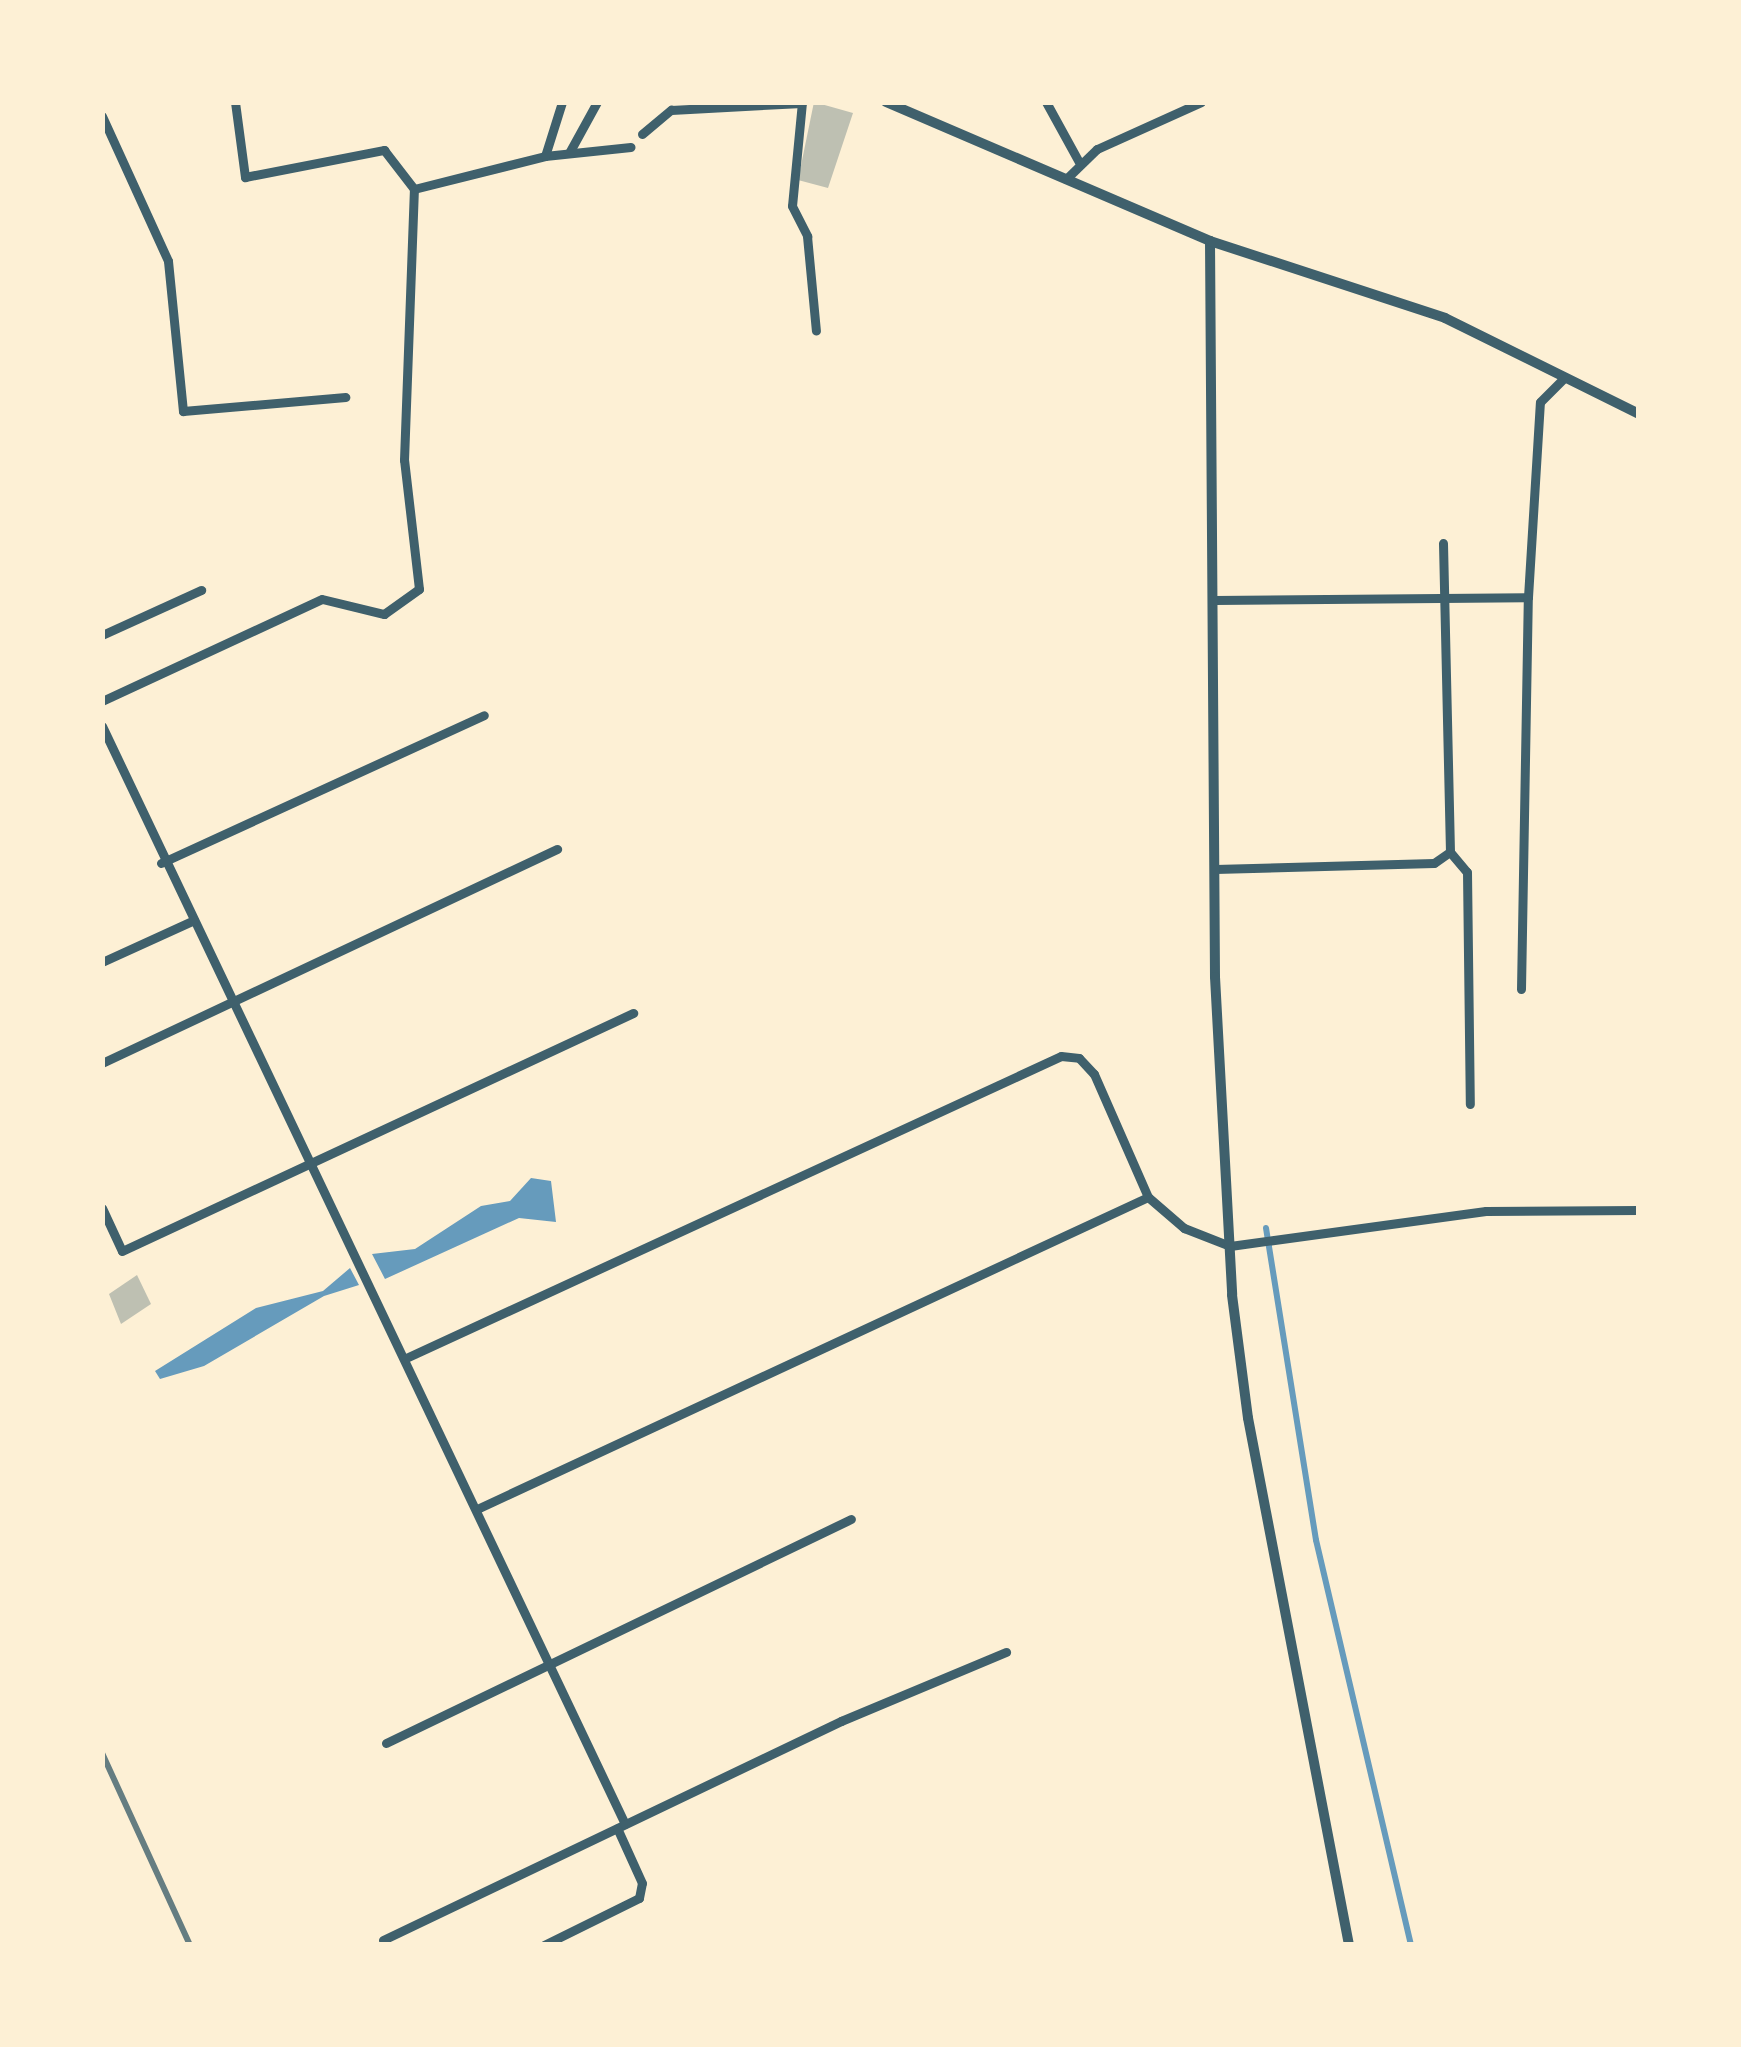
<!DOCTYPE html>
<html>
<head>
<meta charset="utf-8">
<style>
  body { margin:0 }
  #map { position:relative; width:1741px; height:2047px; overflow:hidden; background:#fdf0d5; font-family:Raleway,sans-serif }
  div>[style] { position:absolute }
  .water>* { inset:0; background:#669bbc }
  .stream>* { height:6px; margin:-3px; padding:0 3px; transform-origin:3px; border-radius:3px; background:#669bbc }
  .building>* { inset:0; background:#bec0b2 }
  .minor>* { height:9px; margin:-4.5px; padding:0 4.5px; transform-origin:4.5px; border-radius:4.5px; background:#3f606c }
  .tertiary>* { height:10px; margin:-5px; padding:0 5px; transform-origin:5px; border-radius:5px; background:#3f606c }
  .rail>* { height:6px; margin:-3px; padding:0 3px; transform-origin:3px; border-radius:3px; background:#657d81 }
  span { translate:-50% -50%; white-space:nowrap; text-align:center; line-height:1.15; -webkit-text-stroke:9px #fdf0d5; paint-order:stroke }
  .frame { position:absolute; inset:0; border:105px solid #fdf0d5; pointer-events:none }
</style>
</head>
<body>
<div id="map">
  <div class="water">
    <i style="clip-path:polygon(531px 1178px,551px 1181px,556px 1222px,519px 1218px,385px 1279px,372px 1254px,415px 1249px,481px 1206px,510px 1201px)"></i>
    <i style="clip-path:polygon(350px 1268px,359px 1285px,324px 1296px,204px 1366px,160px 1379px,155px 1371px,256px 1308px,323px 1291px)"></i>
  </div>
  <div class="stream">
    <i style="left:1266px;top:1228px;width:316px;rotate:80.9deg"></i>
    <i style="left:1316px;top:1540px;width:416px;rotate:76.8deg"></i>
  </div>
  <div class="building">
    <i style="clip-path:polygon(814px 102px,853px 113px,828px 188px,798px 180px)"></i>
    <i style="clip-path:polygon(137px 1275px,151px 1304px,121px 1324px,109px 1294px)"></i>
  </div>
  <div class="minor">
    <i style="left:235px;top:102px;width:76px;rotate:82.4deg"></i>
    <i style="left:245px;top:177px;width:142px;rotate:-11deg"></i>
    <i style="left:384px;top:150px;width:49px;rotate:52.4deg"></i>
    <i style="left:802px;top:102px;width:104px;rotate:95.5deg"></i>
    <i style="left:792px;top:206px;width:34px;rotate:63deg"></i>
    <i style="left:807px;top:236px;width:95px;rotate:84.6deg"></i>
    <i style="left:1046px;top:102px;width:68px;rotate:61.2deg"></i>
    <i style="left:102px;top:116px;width:159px;rotate:65.5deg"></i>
    <i style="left:168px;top:261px;width:151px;rotate:84.3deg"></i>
    <i style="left:183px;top:411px;width:163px;rotate:-4.9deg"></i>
    <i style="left:642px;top:134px;width:38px;rotate:-40deg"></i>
    <i style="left:671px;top:110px;width:131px;rotate:-3.1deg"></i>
    <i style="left:569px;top:153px;width:58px;rotate:-61.2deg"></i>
    <i style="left:545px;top:156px;width:86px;rotate:-6deg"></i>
    <i style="left:1066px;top:179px;width:43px;rotate:-44.1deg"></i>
    <i style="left:1097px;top:149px;width:114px;rotate:-24.3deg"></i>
    <i style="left:1214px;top:600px;width:314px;rotate:-0.5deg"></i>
    <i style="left:1528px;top:597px;width:195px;rotate:-86.5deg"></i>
    <i style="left:1540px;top:402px;width:35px;rotate:-45deg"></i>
    <i style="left:102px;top:635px;width:109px;rotate:-24.4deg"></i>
    <i style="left:102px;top:701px;width:242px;rotate:-24.9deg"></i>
    <i style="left:322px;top:599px;width:64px;rotate:13.6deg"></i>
    <i style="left:384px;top:614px;width:43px;rotate:-35.5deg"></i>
    <i style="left:419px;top:589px;width:130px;rotate:-96.6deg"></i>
    <i style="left:404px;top:460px;width:271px;rotate:-87.9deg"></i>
    <i style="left:414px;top:189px;width:135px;rotate:-14.1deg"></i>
    <i style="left:545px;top:156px;width:57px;rotate:-72.5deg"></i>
    <i style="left:102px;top:726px;width:1216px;rotate:64.53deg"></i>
    <i style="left:1450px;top:852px;width:26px;rotate:50deg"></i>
    <i style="left:1467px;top:872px;width:232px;rotate:89.3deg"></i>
    <i style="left:161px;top:863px;width:355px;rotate:-24.6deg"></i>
    <i style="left:1215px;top:869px;width:219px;rotate:-1.6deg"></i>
    <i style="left:1434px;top:863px;width:19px;rotate:-35deg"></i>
    <i style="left:1450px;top:852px;width:309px;rotate:-91.3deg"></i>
    <i style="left:102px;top:962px;width:101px;rotate:-24.5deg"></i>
    <i style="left:1521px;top:989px;width:392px;rotate:-89deg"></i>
    <i style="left:102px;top:1063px;width:503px;rotate:-25.19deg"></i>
    <i style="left:102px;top:1208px;width:47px;rotate:65.1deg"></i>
    <i style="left:122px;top:1251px;width:564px;rotate:-24.97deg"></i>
    <i style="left:406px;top:1358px;width:721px;rotate:-24.75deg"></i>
    <i style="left:1061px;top:1056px;width:18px;rotate:6deg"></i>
    <i style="left:1079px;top:1058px;width:22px;rotate:47deg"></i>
    <i style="left:1094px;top:1074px;width:134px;rotate:66.3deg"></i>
    <i style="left:1148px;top:1197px;width:48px;rotate:40.7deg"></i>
    <i style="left:1184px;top:1228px;width:49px;rotate:21.4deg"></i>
    <i style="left:1230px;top:1246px;width:258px;rotate:-7.8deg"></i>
    <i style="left:1486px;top:1211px;width:153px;rotate:-0.4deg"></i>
    <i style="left:477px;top:1509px;width:740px;rotate:-24.94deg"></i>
    <i style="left:386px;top:1743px;width:516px;rotate:-25.72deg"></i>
    <i style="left:383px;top:1940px;width:508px;rotate:-25.56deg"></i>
    <i style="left:841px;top:1721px;width:179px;rotate:-22.7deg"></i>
    <i style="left:544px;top:1945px;width:106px;rotate:-26.3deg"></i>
    <i style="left:639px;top:1898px;width:15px;rotate:-79deg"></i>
    <i style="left:642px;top:1883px;width:60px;rotate:-114.4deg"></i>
  </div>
  <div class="tertiary">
    <i style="left:886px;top:102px;width:353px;rotate:23.2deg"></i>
    <i style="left:1210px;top:241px;width:736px;rotate:89.61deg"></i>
    <i style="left:1215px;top:977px;width:318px;rotate:86.9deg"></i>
    <i style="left:1232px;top:1295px;width:124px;rotate:82.6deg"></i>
    <i style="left:1248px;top:1418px;width:537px;rotate:79.15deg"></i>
    <i style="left:1210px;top:241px;width:247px;rotate:18.1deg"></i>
    <i style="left:1445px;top:318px;width:216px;rotate:26.3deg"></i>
  </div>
  <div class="rail">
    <i style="left:102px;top:1753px;width:211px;rotate:65.4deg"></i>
  </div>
  <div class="frame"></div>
</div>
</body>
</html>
